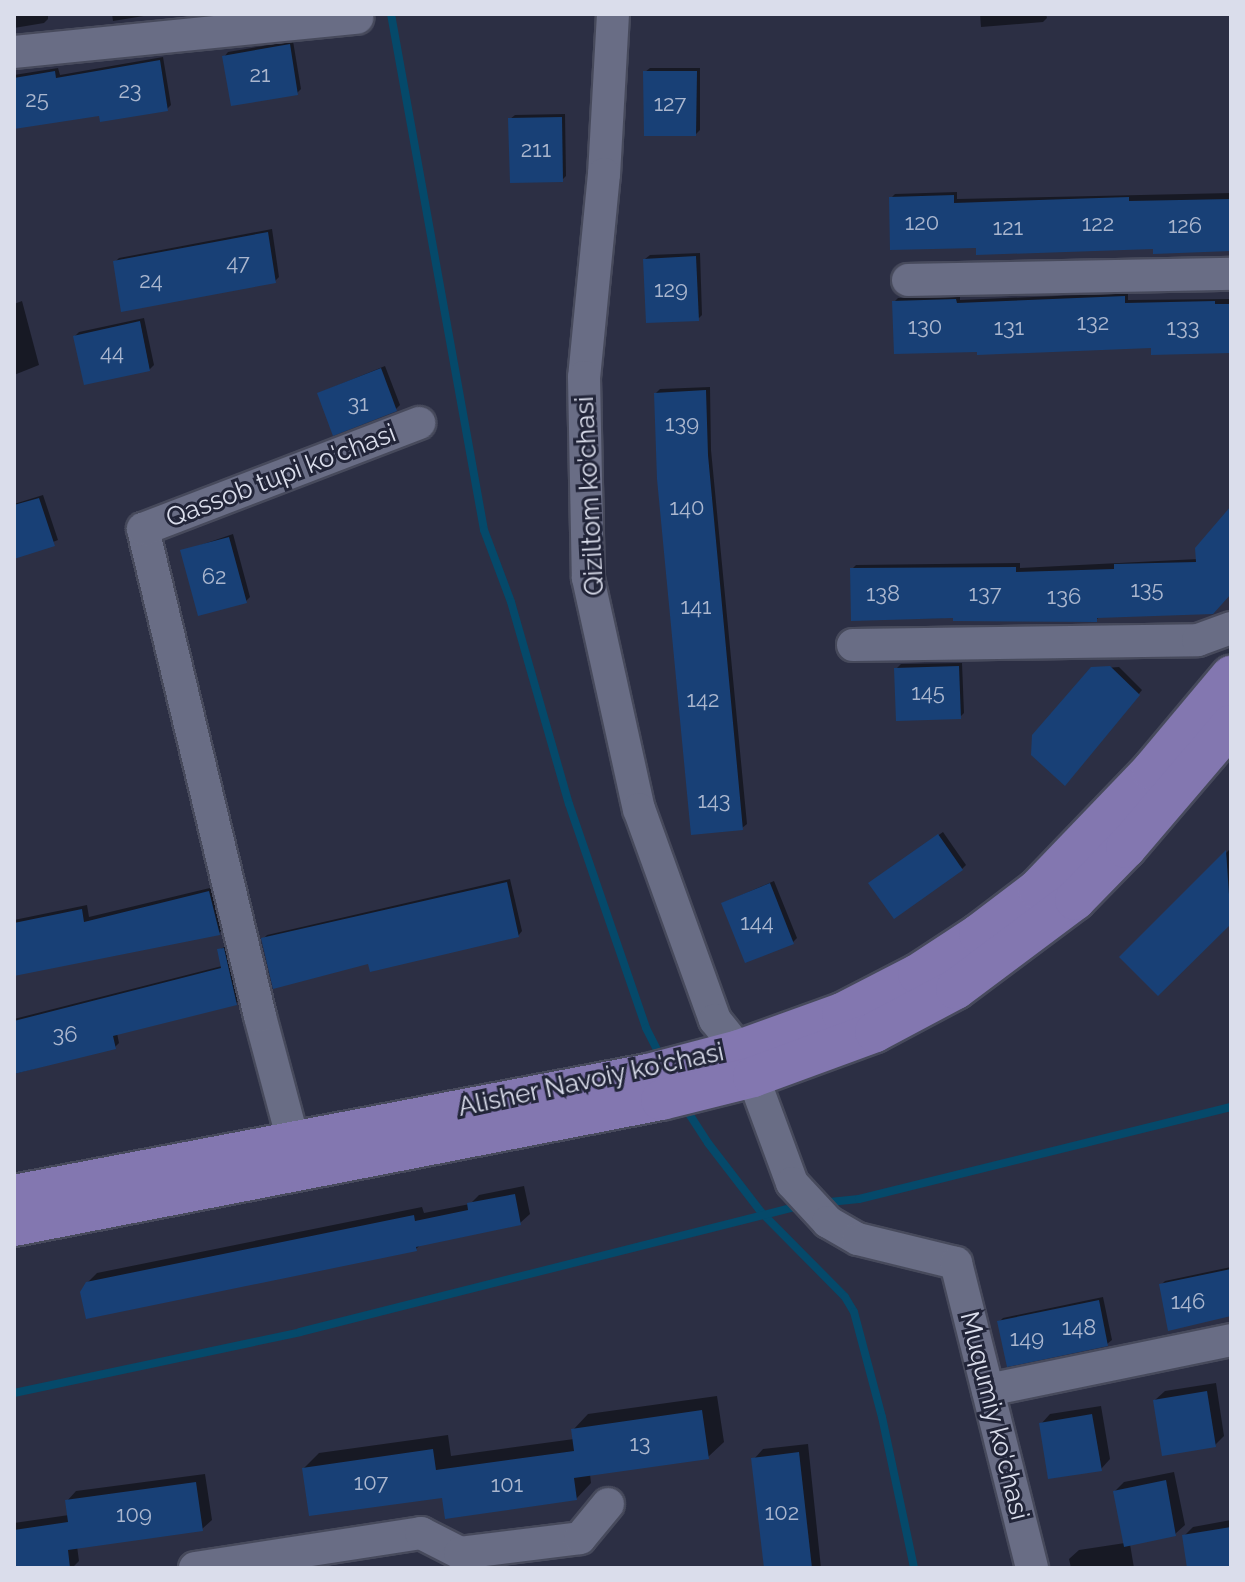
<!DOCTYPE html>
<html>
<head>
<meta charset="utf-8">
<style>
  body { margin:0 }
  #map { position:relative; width:1245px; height:1582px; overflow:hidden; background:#2c2f44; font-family:Raleway,sans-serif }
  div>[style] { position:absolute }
  .shadow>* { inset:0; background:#0007 }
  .stream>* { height:8px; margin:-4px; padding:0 4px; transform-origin:4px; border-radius:4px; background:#05496a }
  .building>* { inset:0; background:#184076 }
  .roads { filter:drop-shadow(2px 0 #474a5c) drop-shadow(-2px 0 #474a5c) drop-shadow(0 2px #474a5c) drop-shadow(0 -2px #474a5c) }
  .minor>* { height:32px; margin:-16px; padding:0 16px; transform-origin:16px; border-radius:16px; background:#696d85 }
  .major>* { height:40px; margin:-20px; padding:0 20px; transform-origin:20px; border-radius:20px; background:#8377b0 }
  span { translate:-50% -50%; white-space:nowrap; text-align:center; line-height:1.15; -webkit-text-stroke:6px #222539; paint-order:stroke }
  .number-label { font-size:22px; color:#aab6ce }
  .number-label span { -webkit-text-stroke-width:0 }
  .street-label { font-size:26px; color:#daddeb }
  .frame { position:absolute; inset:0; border:16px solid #daddeb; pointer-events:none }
</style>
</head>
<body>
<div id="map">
  <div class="shadow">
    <i style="clip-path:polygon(14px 14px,48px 14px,48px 19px,44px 23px,14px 28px)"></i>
    <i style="clip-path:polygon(112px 14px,156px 14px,113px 21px)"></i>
    <i style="clip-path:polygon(980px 14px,1046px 14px,1047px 18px,1043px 22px,981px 27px)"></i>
    <i style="clip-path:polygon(293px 41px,301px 89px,297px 93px,224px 57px,228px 52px)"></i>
    <i style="clip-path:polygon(163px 57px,171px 105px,167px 109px,101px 113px,14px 127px,14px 75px,58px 68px,60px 75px)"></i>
    <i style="clip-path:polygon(650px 68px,700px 68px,700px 130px,696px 134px,645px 72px)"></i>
    <i style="clip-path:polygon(565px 114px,566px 176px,562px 180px,510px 119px,515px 115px)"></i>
    <i style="clip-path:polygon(957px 192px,957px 199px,1231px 193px,1231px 249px,978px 246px,891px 198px,895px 194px)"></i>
    <i style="clip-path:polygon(272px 229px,279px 277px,275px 281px,115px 262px,119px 258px)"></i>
    <i style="clip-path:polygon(700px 253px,702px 315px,698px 319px,645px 259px,650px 255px)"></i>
    <i style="clip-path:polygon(1128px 293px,1128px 300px,1231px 299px,1231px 353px,1153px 346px,894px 302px,898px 298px,960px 296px,960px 300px)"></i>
    <i style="clip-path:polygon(22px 301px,39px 365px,14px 375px,14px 304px)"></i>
    <i style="clip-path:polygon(144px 318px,154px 365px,149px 370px,75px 336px,79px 332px)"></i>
    <i style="clip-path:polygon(385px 366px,400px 405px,396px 409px,319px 393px)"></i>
    <i style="clip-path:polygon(710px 387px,711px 450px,747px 824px,742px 828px,656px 393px,660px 389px)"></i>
    <i style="clip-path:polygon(43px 495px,58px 540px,14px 557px,14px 504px)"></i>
    <i style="clip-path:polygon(1231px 509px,1231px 592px,1101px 615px,1096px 620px,1035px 617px,853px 619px,852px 569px,856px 565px,1020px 563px,1020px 568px,1198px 559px)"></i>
    <i style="clip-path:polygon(233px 534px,250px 597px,246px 601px,183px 551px)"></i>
    <i style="clip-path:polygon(962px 663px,964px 713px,960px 717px,896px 669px,901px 664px)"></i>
    <i style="clip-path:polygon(1119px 667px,1142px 690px,1069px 779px,1092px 669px)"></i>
    <i style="clip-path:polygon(943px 832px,966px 865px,962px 869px,875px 879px)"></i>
    <i style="clip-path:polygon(1230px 849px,1231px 921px,1158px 994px,1122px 957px)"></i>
    <i style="clip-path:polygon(510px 879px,522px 931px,518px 936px,370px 962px,263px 939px,267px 935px)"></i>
    <i style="clip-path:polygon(774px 881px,797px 938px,793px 942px,723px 903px)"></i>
    <i style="clip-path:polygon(214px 887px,224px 928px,219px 933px,14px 974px,14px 920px,87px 905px,89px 917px)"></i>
    <i style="clip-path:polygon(228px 945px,240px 999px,236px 1003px,117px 1033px,119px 1043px,115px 1047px,14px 1074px,14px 1019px,222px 966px,219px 950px)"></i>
    <i style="clip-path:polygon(524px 1186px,530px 1214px,520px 1223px,421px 1244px,416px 1249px,87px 1283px,97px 1273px,422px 1207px,424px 1213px,470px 1204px,479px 1195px)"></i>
    <i style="clip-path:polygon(1231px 1267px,1231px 1316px,1161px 1285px,1165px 1281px)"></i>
    <i style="clip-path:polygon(1103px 1297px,1112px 1340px,1107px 1344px,999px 1322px,1003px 1318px)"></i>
    <i style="clip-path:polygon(1216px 1383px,1224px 1436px,1215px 1445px,1155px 1400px,1165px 1391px)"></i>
    <i style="clip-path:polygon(717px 1396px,724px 1442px,708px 1457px,590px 1474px,591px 1483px,576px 1499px,444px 1496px,304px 1468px,319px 1453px,448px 1435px,451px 1456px,574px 1439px,573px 1430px,588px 1414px)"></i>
    <i style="clip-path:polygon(1101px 1406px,1110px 1459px,1101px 1469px,1041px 1424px,1050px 1414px)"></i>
    <i style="clip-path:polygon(808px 1444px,821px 1568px,766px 1568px,754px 1459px,763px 1449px)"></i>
    <i style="clip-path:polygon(1174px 1472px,1185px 1525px,1175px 1534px,1130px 1544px,1134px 1568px,1071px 1568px,1069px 1559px,1079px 1550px,1125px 1543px,1115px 1491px,1124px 1482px)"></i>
    <i style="clip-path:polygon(205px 1474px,212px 1520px,202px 1529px,77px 1546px,79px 1561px,72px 1568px,14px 1568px,14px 1523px,69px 1515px,67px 1501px,76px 1491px)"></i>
    <i style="clip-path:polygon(1231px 1520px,1231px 1568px,1189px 1568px,1184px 1536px,1193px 1527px)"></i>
  </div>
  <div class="stream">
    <i style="left:391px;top:14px;width:524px;rotate:79.78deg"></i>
    <i style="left:484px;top:530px;width:77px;rotate:69.4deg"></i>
    <i style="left:511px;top:602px;width:210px;rotate:74deg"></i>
    <i style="left:569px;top:804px;width:237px;rotate:71deg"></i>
    <i style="left:646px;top:1028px;width:34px;rotate:63deg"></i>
    <i style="left:684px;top:1106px;width:44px;rotate:57deg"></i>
    <i style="left:708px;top:1143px;width:88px;rotate:52.4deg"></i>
    <i style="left:762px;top:1213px;width:118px;rotate:45.3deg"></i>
    <i style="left:845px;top:1297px;width:17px;rotate:59deg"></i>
    <i style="left:854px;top:1312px;width:109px;rotate:75.1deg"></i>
    <i style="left:882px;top:1417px;width:154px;rotate:78deg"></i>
    <i style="left:820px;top:1203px;width:39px;rotate:-6deg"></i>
    <i style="left:859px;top:1199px;width:383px;rotate:-13.9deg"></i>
    <i style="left:14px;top:1393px;width:292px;rotate:-12deg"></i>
    <i style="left:300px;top:1332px;width:519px;rotate:-14.17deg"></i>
  </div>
  <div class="building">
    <i style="clip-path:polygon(290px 44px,298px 95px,231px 106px,222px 56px)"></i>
    <i style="clip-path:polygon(160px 60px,168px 111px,100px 122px,99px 116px,14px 129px,14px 78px,55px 71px,56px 78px)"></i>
    <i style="clip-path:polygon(643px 71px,697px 71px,696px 136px,644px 136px)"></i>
    <i style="clip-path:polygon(562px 117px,563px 182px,510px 183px,508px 118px)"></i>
    <i style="clip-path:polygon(954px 195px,954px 203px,1129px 197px,1129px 201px,1231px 199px,1231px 251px,1153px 254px,1153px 249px,976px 255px,976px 248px,890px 250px,889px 197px)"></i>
    <i style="clip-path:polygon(268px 232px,276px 283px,121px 312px,113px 261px)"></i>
    <i style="clip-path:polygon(696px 256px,699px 321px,646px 323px,643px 259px)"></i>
    <i style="clip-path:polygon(1125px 296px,1125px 303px,1215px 301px,1215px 304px,1231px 304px,1231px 353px,1151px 355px,1151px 348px,977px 355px,977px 352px,894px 354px,892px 301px,956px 299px,957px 303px)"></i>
    <i style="clip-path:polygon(140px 321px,150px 371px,84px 385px,73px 336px)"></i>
    <i style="clip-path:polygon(381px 368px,397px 411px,333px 436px,317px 393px)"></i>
    <i style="clip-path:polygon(706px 390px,708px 455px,743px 830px,691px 835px,657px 479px,654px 393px)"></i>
    <i style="clip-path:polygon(39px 498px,55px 546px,14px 559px,14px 505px)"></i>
    <i style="clip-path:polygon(1231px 506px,1231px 594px,1213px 614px,1097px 618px,1097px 622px,953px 621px,953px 618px,851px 621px,850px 568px,1016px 567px,1016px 572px,1114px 569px,1114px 564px,1196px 562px,1195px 548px)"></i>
    <i style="clip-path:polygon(229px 537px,247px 603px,198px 616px,180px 550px)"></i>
    <i style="clip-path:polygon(959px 666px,961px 719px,896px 721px,894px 668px)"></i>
    <i style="clip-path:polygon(1110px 666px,1140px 695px,1065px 786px,1031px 755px,1032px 735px,1091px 667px)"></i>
    <i style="clip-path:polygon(938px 834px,963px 870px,894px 919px,868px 883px)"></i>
    <i style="clip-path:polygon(1226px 850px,1231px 924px,1158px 996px,1119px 957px)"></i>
    <i style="clip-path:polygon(507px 882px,519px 937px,370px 972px,368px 964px,273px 989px,261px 938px)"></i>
    <i style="clip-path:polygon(770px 883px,794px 944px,745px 963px,721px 903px)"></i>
    <i style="clip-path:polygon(209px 891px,220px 935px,14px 976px,14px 923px,82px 909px,84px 922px)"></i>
    <i style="clip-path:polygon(224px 948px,237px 1005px,113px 1036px,116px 1049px,14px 1074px,14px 1021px,221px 968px,217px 949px)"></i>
    <i style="clip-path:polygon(515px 1194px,521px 1225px,416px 1247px,417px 1251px,86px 1319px,80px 1292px,86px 1282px,414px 1215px,415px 1221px,468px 1210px,467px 1203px)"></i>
    <i style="clip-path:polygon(1231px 1269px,1231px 1316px,1168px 1331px,1159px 1284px)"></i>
    <i style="clip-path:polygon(1099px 1300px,1108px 1346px,1007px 1367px,997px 1321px)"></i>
    <i style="clip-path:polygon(1207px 1391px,1216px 1447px,1162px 1456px,1153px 1400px)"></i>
    <i style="clip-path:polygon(702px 1410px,709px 1459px,574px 1478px,577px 1500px,445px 1519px,442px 1498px,309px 1516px,302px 1468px,433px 1449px,436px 1470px,574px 1451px,571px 1429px)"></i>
    <i style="clip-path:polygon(1092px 1414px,1102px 1471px,1048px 1479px,1039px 1423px)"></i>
    <i style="clip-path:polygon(799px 1452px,812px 1568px,764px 1568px,751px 1458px)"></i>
    <i style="clip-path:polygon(1166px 1480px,1176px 1536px,1124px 1547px,1113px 1491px)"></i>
    <i style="clip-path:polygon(196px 1482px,203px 1531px,68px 1550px,70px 1568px,14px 1568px,14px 1530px,68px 1522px,65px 1500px)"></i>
    <i style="clip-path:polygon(1231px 1527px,1231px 1568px,1187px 1568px,1182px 1535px)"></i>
  </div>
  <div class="roads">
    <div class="minor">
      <i style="left:613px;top:14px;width:160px;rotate:93.2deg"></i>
      <i style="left:604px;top:174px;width:204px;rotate:95.6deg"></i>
      <i style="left:584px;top:377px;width:201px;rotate:88.9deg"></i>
      <i style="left:588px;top:578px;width:237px;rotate:77.6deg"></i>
      <i style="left:639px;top:809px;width:224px;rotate:70.2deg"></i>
      <i style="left:715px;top:1020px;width:38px;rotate:51deg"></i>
      <i style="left:739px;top:1050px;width:30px;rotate:63deg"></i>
      <i style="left:753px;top:1077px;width:113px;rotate:69.8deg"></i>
      <i style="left:792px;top:1183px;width:53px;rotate:47.3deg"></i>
      <i style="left:828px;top:1222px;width:34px;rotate:30deg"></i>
      <i style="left:858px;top:1239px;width:101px;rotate:13.8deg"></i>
      <i style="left:956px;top:1263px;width:314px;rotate:76deg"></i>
      <i style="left:14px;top:52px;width:345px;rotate:-5.7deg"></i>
      <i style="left:908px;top:280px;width:323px;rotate:-1.1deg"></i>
      <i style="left:853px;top:645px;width:345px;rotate:-0.8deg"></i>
      <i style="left:1198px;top:640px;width:35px;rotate:-20deg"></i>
      <i style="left:299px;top:1163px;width:152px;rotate:-104.9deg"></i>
      <i style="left:260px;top:1016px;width:501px;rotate:-103.51deg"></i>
      <i style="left:143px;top:529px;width:296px;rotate:-21deg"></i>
      <i style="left:988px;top:1390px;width:248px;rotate:-11.6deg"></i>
      <i style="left:195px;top:1568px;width:229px;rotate:-8.8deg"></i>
      <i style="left:421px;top:1533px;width:44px;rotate:27.1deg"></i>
      <i style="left:460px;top:1553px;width:121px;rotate:-7.1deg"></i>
      <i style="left:580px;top:1538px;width:44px;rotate:-50.5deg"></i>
    </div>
    <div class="major">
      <i style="left:14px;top:1195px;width:645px;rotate:-10.81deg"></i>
      <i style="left:648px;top:1074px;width:94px;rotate:-14.8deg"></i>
      <i style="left:739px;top:1050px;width:109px;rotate:-19.8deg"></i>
      <i style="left:842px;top:1013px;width:85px;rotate:-27.2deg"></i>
      <i style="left:918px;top:974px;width:73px;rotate:-33.3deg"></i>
      <i style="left:979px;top:934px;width:74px;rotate:-37.3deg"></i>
      <i style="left:1038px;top:889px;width:165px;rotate:-46.2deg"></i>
      <i style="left:1152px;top:770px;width:123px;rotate:-50deg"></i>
      <i style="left:14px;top:1226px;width:659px;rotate:-11.02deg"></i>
      <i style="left:661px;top:1100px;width:95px;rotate:-14deg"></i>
      <i style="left:753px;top:1077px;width:130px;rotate:-20.2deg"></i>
      <i style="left:875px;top:1032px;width:92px;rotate:-28deg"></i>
      <i style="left:956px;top:989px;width:149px;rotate:-36.8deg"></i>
      <i style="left:1075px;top:900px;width:73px;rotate:-45.6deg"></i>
      <i style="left:1126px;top:848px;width:162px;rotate:-49.5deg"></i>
    </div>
  </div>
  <div class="number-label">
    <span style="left:260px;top:75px">21</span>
    <span style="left:130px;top:91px">23</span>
    <span style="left:37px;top:100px">25</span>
    <span style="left:670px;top:104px">127</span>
    <span style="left:536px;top:150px">211</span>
    <span style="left:922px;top:223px">120</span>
    <span style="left:1098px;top:224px">122</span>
    <span style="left:1185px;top:226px">126</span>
    <span style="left:1008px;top:228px">121</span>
    <span style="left:238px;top:263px">47</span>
    <span style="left:151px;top:281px">24</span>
    <span style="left:671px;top:290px">129</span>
    <span style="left:1093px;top:323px">132</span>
    <span style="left:925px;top:327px">130</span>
    <span style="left:1009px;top:328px">131</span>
    <span style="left:1183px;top:328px">133</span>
    <span style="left:112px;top:353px">44</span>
    <span style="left:358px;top:404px">31</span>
    <span style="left:682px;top:424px">139</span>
    <span style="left:687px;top:508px">140</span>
    <span style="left:214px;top:577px">62</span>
    <span style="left:1147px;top:590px">135</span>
    <span style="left:883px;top:594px">138</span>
    <span style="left:985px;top:594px">137</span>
    <span style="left:1064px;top:597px">136</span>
    <span style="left:696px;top:607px">141</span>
    <span style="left:928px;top:693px">145</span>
    <span style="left:703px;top:700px">142</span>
    <span style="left:714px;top:801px">143</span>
    <span style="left:757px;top:923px">144</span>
    <span style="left:65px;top:1035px">36</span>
    <span style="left:1188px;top:1302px">146</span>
    <span style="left:1079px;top:1328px">148</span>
    <span style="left:1027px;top:1339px">149</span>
    <span style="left:640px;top:1444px">13</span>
    <span style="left:371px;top:1483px">107</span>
    <span style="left:507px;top:1485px">101</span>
    <span style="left:782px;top:1513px">102</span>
    <span style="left:134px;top:1515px">109</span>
  </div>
  <div class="street-label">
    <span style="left:281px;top:476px;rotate:-21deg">Qassob tupi ko'chasi</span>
    <span style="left:590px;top:496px;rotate:-93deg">Qiziltom ko'chasi</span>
    <span style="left:591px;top:1080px;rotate:-12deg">Alisher Navoiy ko'chasi</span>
    <span style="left:994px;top:1416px;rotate:76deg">Muqumiy ko'chasi</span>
  </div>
  <div class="frame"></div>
</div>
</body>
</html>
